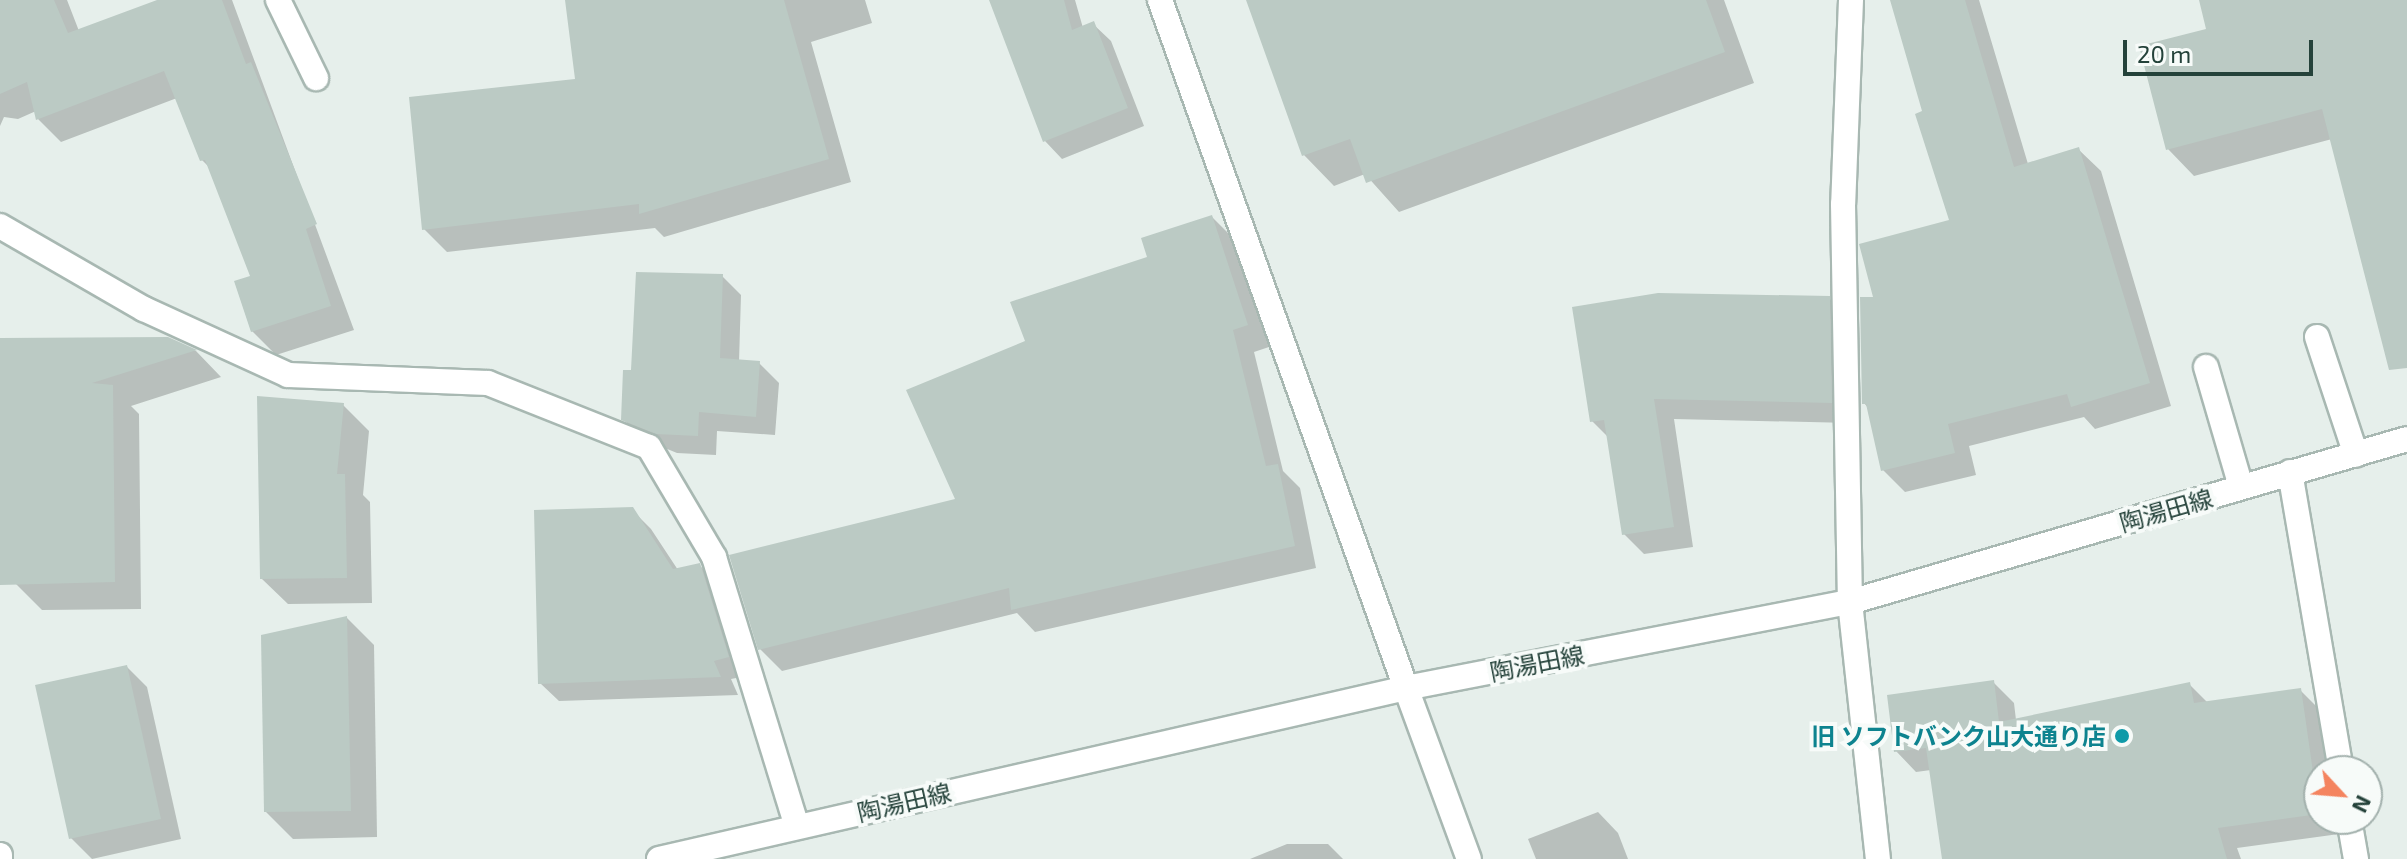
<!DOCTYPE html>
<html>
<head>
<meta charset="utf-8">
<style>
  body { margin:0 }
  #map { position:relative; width:2407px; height:859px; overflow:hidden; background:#e6efeb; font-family:"Exo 2","Noto Sans JP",sans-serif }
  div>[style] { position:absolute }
  .shadow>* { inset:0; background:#0003 }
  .building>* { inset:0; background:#bbcac4 }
  .roads { filter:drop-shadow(2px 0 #a8b8b2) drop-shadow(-2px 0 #a8b8b2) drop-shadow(0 2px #a8b8b2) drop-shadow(0 -2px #a8b8b2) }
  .service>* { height:24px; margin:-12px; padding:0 12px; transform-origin:12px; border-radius:12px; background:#fff }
  .minor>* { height:24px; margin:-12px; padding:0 12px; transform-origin:12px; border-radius:12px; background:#fff }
  .secondary>* { height:24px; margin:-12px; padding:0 12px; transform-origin:12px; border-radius:12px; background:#fff }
  .dots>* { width:22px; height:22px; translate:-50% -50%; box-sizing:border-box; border:4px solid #f7fbf9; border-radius:50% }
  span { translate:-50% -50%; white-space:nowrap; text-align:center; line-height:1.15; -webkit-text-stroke:8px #f7fbf9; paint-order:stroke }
  .street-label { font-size:24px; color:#24423a }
  .culture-label { font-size:24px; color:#0d838f; font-weight:700 }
  .right { translate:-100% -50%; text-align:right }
  .north { position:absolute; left:2303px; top:755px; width:80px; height:80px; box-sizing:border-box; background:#f7fbf9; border:2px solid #a3b1ad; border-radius:50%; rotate:116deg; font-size:22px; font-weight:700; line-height:32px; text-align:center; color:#24423a }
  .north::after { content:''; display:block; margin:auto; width:28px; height:36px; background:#f4845f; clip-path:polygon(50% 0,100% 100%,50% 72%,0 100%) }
  .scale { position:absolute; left:2123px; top:40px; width:190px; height:36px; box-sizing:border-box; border:4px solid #24423a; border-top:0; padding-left:10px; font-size:24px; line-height:28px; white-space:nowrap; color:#24423a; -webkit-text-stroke:6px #f7fbf9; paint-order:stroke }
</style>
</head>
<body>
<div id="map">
  <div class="shadow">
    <i style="clip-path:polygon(0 0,67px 0,79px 31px,163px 0,232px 0,354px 330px,276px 355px,252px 331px,252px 277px,211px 169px,202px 160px,177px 98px,61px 142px,38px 119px,36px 111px,18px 119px,4px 117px,0 126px)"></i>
    <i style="clip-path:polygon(567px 0,865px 0,872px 23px,811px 42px,851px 182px,664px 237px,655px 228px,447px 252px,424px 229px,577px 80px)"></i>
    <i style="clip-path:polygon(990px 0,1075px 0,1083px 28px,1093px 24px,1111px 41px,1144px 126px,1062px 159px,1045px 141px)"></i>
    <i style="clip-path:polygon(1248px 0,1724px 0,1754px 83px,1399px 212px,1365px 174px,1334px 186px,1304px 155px)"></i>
    <i style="clip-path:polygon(1892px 0,1979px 0,2028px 164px,2078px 149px,2101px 171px,2171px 406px,2095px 429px,2084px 417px,1969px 446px,1976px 475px,1905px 492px,1883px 470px,1869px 409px,1864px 403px,1876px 299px,1951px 221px,1925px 113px)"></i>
    <i style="clip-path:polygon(2201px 0,2407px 0,2407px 342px,2332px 139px,2194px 176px,2168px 149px,2208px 30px)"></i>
    <i style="clip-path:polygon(1212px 217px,1234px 239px,1269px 347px,1254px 352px,1283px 471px,1300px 488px,1316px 568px,1035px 632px,1017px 613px,782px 671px,760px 649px,958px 500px,1027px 342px)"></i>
    <i style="clip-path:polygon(722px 276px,741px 295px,739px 362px,759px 363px,779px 383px,775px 435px,717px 431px,716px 455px,677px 453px,643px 439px,623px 419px,633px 372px)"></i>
    <i style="clip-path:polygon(1829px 298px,1849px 319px,1851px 423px,1674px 419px,1693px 547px,1644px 554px,1624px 534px,1609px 438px,1592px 421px)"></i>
    <i style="clip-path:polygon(168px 339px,196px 351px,221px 377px,131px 406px,139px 414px,141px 609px,42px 610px,15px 583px,0 523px,0 340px)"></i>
    <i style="clip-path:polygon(343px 405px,369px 431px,363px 495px,370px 502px,372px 603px,288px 604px,262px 579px)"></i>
    <i style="clip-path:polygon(632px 510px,651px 529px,678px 570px,699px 565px,718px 583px,746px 676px,731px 679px,738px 695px,559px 701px,540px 683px)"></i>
    <i style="clip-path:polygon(347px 618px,374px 645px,377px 837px,293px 839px,266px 812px)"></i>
    <i style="clip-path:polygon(127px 667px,147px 687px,181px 839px,92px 859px,71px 838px)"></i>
    <i style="clip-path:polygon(1993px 682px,2014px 703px,2016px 720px,2189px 684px,2208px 703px,2300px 690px,2321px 711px,2329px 771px,2319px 771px,2319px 819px,2336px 819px,2339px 834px,2237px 848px,2241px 859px,1944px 859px,1931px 770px,1916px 772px,1896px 751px)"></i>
    <i style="clip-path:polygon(1598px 812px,1618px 833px,1628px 859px,1536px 859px,1528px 839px)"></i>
    <i style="clip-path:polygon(1287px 844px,1328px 844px,1343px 859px,1250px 859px)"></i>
  </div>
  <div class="building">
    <i style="clip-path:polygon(0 0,54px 0,68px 33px,157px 0,222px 0,246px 64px,251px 62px,317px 224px,306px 229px,331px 306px,251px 332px,234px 281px,250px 276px,205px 160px,200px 161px,164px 71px,36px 120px,27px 82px,0 94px)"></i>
    <i style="clip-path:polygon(565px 0,784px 0,829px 159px,639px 214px,639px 204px,422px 230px,409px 97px,575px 79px)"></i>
    <i style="clip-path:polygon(989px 0,1064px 0,1072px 30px,1094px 21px,1128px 108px,1043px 142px)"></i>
    <i style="clip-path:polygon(1246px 0,1706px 0,1725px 52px,1366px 183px,1350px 139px,1302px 156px)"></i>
    <i style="clip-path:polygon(1890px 0,1965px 0,2014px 167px,2079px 147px,2150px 383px,2071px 407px,2067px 394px,1948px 424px,1955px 453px,1881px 471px,1866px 404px,1862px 404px,1860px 297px,1873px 297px,1859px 244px,1949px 220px,1915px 114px,1922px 111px)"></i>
    <i style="clip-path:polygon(2199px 0,2407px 0,2407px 368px,2389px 370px,2322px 109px,2166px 150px,2139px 46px,2206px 29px)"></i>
    <i style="clip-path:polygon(1212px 215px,1248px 325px,1233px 330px,1266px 466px,1278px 464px,1295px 546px,1011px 610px,1009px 588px,758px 650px,729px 555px,955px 499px,906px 390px,1025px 341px,1010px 302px,1147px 257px,1141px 238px)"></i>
    <i style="clip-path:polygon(636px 272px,723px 274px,720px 358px,760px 361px,756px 417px,699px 412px,698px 436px,656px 434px,621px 420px,623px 370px,631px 370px)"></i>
    <i style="clip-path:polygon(1658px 293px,1830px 296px,1832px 403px,1654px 399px,1674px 527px,1622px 535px,1604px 420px,1590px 422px,1572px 307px)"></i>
    <i style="clip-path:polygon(168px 337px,197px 350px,92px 383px,113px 385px,115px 582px,0 585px,0 338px)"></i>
    <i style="clip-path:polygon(257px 396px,344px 403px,337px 474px,345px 474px,347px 578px,260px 579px)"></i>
    <i style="clip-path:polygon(633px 507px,673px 569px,700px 563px,729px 657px,714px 661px,721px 677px,538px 684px,534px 510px)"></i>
    <i style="clip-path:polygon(347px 616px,351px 811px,264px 812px,261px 635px)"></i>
    <i style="clip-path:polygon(127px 665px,161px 819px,69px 839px,35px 685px)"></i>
    <i style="clip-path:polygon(1994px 680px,1999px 722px,2190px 682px,2194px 703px,2301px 688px,2319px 814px,2218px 828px,2227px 859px,1942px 859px,1926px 748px,1894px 752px,1887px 695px)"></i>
  </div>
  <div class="roads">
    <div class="service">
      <i style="left:2317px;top:337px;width:124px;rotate:71.7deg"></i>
      <i style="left:2206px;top:367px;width:125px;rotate:73.7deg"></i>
      <i style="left:2290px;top:472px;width:303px;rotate:80.3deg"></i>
      <i style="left:2349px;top:819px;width:41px;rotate:80.1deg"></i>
    </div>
    <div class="minor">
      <i style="left:278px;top:0;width:87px;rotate:64deg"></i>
      <i style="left:1160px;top:0;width:731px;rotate:70.33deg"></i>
      <i style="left:1851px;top:0;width:204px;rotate:92.2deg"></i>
      <i style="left:1843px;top:204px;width:398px;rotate:89deg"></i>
      <i style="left:1850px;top:602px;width:259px;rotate:83.8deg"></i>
      <i style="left:0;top:226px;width:166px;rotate:30deg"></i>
      <i style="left:144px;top:309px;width:158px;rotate:24.6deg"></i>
      <i style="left:288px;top:375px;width:200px;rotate:2.3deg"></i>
      <i style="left:488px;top:383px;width:173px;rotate:21.7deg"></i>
      <i style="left:649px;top:447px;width:128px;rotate:59.4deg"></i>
      <i style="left:714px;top:557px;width:282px;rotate:72.9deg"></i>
      <i style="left:0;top:855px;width:4px;rotate:90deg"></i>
    </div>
    <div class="secondary">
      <i style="left:1406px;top:688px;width:182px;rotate:69.8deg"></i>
      <i style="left:659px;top:859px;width:766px;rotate:-12.89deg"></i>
      <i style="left:1406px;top:688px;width:452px;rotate:-11deg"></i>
      <i style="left:1850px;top:602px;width:580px;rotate:-16.31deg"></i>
    </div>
  </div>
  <div class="dots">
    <i style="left:2122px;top:736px;background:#0f9aa8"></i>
  </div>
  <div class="street-label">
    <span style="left:2166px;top:510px;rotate:-16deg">陶湯田線</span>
    <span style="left:1537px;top:663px;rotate:-11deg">陶湯田線</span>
    <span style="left:904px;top:802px;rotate:-13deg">陶湯田線</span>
  </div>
  <div class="culture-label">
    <span class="right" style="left:2106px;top:736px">旧 ソフトバンク山大通り店</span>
  </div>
  <div class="north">N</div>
  <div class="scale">20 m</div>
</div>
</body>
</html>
